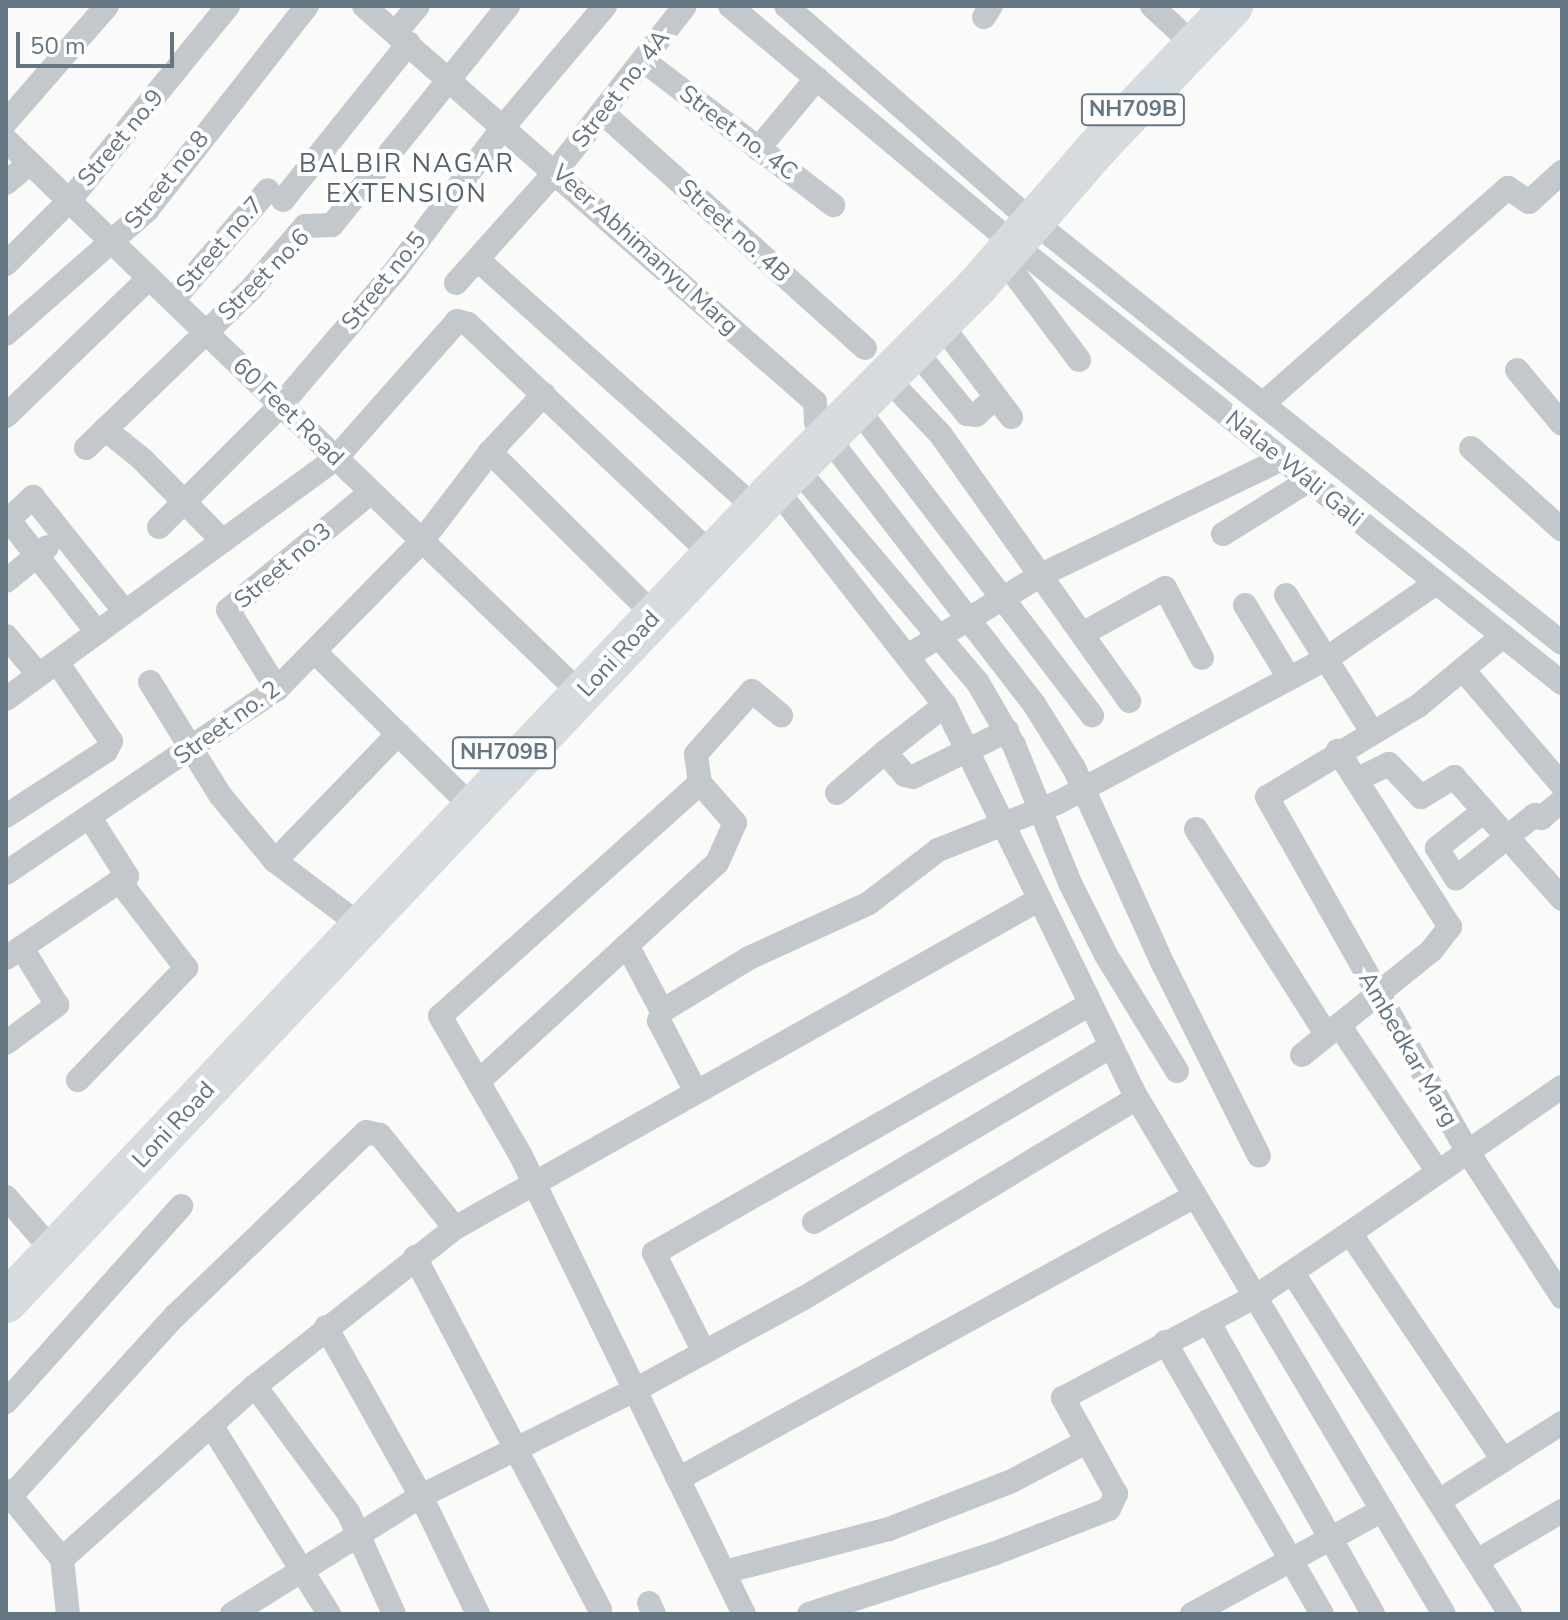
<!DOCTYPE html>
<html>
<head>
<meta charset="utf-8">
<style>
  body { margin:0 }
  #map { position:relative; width:1568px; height:1620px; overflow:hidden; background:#fafaf8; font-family:"Nunito Sans",sans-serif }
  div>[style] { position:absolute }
  .street>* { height:24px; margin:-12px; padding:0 12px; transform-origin:12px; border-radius:12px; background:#c3c8cc }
  .highway>* { height:42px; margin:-21px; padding:0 21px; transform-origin:21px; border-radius:21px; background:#d6dbdf }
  span { translate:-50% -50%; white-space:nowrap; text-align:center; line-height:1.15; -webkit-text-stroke:8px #fff; paint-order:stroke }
  .shield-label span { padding:2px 6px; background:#fff; border:2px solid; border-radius:6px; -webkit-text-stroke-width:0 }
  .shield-label { font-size:22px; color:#657683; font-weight:700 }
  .street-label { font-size:24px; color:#657683 }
  .neighbourhood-label { font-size:26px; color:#57646e; letter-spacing:2px }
  .frame { position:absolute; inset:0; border:8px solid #657683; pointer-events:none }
  .scale { position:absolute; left:16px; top:32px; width:158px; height:36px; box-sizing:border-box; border:4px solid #657683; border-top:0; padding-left:10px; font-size:24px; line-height:28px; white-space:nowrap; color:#657683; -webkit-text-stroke:6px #fff; paint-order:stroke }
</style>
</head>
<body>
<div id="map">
  <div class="street">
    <i style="left:364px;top:6px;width:600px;rotate:41.28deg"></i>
    <i style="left:815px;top:402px;width:20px;rotate:87deg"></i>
    <i style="left:816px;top:422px;width:356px;rotate:52.3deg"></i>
    <i style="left:1034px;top:704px;width:75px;rotate:58deg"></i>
    <i style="left:1074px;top:768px;width:217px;rotate:65.6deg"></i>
    <i style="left:1164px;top:966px;width:212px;rotate:63.4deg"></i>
    <i style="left:730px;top:6px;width:386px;rotate:40deg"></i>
    <i style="left:1026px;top:254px;width:687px;rotate:38.67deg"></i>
    <i style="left:786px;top:6px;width:302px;rotate:41.2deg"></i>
    <i style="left:1013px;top:205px;width:702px;rotate:38.58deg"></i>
    <i style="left:1152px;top:6px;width:38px;rotate:43deg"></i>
    <i style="left:984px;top:17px;width:13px;rotate:-58deg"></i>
    <i style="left:396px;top:32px;width:34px;rotate:-50deg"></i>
    <i style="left:644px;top:61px;width:238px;rotate:37.3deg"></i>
    <i style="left:603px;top:113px;width:352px;rotate:41.9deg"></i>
    <i style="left:6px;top:122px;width:154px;rotate:-49deg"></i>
    <i style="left:6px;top:140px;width:784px;rotate:43.92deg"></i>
    <i style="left:758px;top:149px;width:92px;rotate:-50.3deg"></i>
    <i style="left:6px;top:183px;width:31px;rotate:-40deg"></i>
    <i style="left:283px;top:200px;width:201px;rotate:-51.3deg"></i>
    <i style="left:1001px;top:256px;width:130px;rotate:53.1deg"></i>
    <i style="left:478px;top:260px;width:358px;rotate:41.8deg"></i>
    <i style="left:6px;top:264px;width:89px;rotate:-45deg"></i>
    <i style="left:69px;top:201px;width:252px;rotate:-50.8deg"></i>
    <i style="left:456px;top:283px;width:150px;rotate:-48.2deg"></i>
    <i style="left:556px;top:171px;width:209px;rotate:-52deg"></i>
    <i style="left:173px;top:300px;width:145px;rotate:-49.2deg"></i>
    <i style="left:940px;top:323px;width:118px;rotate:52.9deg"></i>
    <i style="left:6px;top:334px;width:188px;rotate:-41.3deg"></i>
    <i style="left:147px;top:210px;width:259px;rotate:-51.9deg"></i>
    <i style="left:914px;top:349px;width:84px;rotate:50.8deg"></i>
    <i style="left:967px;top:414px;width:9px;rotate:6deg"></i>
    <i style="left:976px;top:415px;width:25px;rotate:-42deg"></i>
    <i style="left:1517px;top:370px;width:70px;rotate:50.2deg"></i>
    <i style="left:887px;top:378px;width:79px;rotate:46.5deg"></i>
    <i style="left:941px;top:435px;width:326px;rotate:54.7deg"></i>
    <i style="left:1265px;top:402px;width:324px;rotate:-41.4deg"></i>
    <i style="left:1508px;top:188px;width:25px;rotate:34deg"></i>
    <i style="left:1529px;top:202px;width:45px;rotate:-42.3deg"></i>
    <i style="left:857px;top:408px;width:387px;rotate:52.6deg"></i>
    <i style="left:6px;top:416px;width:199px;rotate:-44deg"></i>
    <i style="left:105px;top:429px;width:48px;rotate:39deg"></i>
    <i style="left:142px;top:459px;width:115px;rotate:45.4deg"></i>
    <i style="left:86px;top:448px;width:229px;rotate:-43.9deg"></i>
    <i style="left:251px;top:289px;width:83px;rotate:-49.4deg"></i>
    <i style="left:305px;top:226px;width:27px;rotate:-2deg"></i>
    <i style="left:332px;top:225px;width:281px;rotate:-51.2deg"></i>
    <i style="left:1471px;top:448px;width:122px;rotate:42deg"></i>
    <i style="left:490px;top:452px;width:218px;rotate:44.8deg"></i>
    <i style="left:798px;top:470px;width:279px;rotate:49.8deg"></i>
    <i style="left:978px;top:683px;width:72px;rotate:59.9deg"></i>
    <i style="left:1014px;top:745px;width:149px;rotate:67.9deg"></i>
    <i style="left:1070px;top:883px;width:80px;rotate:63.4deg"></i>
    <i style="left:1106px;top:955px;width:136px;rotate:58.5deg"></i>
    <i style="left:776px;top:489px;width:274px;rotate:52deg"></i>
    <i style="left:945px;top:705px;width:437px;rotate:64deg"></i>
    <i style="left:1137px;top:1098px;width:600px;rotate:59.25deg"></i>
    <i style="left:8px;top:519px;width:144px;rotate:51.8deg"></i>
    <i style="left:6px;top:522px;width:37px;rotate:-43deg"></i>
    <i style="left:33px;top:497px;width:147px;rotate:51.3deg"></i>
    <i style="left:159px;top:527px;width:173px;rotate:-45deg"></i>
    <i style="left:281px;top:405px;width:176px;rotate:-49.6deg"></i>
    <i style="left:395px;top:271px;width:181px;rotate:-53.1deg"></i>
    <i style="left:504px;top:126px;width:157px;rotate:-49.9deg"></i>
    <i style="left:1223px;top:534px;width:100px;rotate:-31.9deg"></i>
    <i style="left:6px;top:581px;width:53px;rotate:-39.7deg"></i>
    <i style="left:1286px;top:595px;width:162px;rotate:57.9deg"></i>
    <i style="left:1245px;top:605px;width:85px;rotate:58.9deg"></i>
    <i style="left:1082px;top:634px;width:95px;rotate:-29deg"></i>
    <i style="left:1165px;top:588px;width:79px;rotate:62.1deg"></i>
    <i style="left:6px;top:636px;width:51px;rotate:49.8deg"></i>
    <i style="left:1503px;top:636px;width:110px;rotate:140.5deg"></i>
    <i style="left:1418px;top:706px;width:176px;rotate:148.9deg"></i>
    <i style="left:1267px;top:797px;width:408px;rotate:60.5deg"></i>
    <i style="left:1468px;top:1152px;width:173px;rotate:57deg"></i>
    <i style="left:316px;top:653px;width:204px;rotate:44.6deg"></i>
    <i style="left:909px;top:655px;width:154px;rotate:-31.2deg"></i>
    <i style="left:1041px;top:575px;width:267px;rotate:-25.7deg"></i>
    <i style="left:1465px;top:672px;width:149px;rotate:49.4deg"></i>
    <i style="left:150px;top:682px;width:133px;rotate:58.2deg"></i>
    <i style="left:220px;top:795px;width:86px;rotate:50.2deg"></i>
    <i style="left:275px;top:861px;width:91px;rotate:37deg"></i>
    <i style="left:277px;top:689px;width:93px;rotate:-121.8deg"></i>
    <i style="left:228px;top:610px;width:185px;rotate:-39.5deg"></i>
    <i style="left:6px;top:699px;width:409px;rotate:-36.1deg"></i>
    <i style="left:336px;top:458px;width:183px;rotate:-48.5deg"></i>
    <i style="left:457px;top:321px;width:11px;rotate:15deg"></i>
    <i style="left:468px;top:324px;width:322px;rotate:43.4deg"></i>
    <i style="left:885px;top:752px;width:76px;rotate:-38.1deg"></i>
    <i style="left:1358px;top:779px;width:34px;rotate:-26deg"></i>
    <i style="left:1389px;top:764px;width:46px;rotate:45.9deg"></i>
    <i style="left:1421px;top:797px;width:39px;rotate:-31deg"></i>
    <i style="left:1454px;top:777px;width:163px;rotate:48.5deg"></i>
    <i style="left:700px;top:783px;width:349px;rotate:138.1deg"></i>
    <i style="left:440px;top:1016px;width:162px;rotate:59.9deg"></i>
    <i style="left:521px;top:1156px;width:509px;rotate:64.04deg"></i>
    <i style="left:837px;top:793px;width:63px;rotate:-40.5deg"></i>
    <i style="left:885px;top:752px;width:30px;rotate:49deg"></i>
    <i style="left:905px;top:775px;width:8px;rotate:14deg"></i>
    <i style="left:913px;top:777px;width:105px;rotate:-26.1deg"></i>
    <i style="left:1484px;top:811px;width:60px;rotate:141.8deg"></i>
    <i style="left:1437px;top:848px;width:36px;rotate:58deg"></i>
    <i style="left:1456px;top:878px;width:101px;rotate:-38.6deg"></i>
    <i style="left:1535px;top:815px;width:7px;rotate:27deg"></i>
    <i style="left:1541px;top:818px;width:27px;rotate:-39deg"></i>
    <i style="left:6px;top:816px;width:119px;rotate:-33deg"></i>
    <i style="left:106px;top:751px;width:11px;rotate:-63deg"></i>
    <i style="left:111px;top:741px;width:96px;rotate:-124.4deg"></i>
    <i style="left:1196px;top:829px;width:243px;rotate:57.6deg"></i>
    <i style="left:275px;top:861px;width:177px;rotate:-45.9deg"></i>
    <i style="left:6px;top:873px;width:328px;rotate:-34.2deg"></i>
    <i style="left:277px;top:689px;width:207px;rotate:-45.6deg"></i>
    <i style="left:422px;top:541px;width:112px;rotate:-52.6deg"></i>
    <i style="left:490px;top:452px;width:79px;rotate:-47deg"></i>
    <i style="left:627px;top:945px;width:75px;rotate:62.1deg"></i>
    <i style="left:6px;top:958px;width:146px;rotate:-34.1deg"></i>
    <i style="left:127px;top:876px;width:69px;rotate:-122.5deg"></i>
    <i style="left:1339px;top:1025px;width:177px;rotate:56deg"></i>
    <i style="left:6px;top:1043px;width:64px;rotate:-36.7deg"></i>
    <i style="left:57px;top:1005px;width:67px;rotate:-121.6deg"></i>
    <i style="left:1302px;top:1055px;width:166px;rotate:-38.9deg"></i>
    <i style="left:1431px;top:951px;width:31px;rotate:-52deg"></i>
    <i style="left:1450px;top:927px;width:209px;rotate:-122.5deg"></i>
    <i style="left:78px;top:1080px;width:156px;rotate:-46deg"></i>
    <i style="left:186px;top:968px;width:108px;rotate:-127.5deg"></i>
    <i style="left:480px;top:1080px;width:321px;rotate:-42.5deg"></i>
    <i style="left:717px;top:863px;width:44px;rotate:-65.8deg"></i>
    <i style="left:735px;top:823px;width:53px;rotate:-131.2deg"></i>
    <i style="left:700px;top:783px;width:29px;rotate:-98deg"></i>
    <i style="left:696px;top:754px;width:84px;rotate:-48.4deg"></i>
    <i style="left:752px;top:691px;width:38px;rotate:40deg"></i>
    <i style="left:696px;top:1092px;width:80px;rotate:-117.5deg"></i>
    <i style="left:659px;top:1021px;width:10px;rotate:-73deg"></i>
    <i style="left:662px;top:1011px;width:102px;rotate:-31.3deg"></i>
    <i style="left:749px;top:958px;width:132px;rotate:-24.6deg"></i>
    <i style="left:869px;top:903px;width:87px;rotate:-37.5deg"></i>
    <i style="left:938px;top:850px;width:128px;rotate:-21.6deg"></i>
    <i style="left:1057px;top:803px;width:305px;rotate:-28.2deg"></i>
    <i style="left:1326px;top:659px;width:134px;rotate:-34.6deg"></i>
    <i style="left:6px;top:1197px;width:73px;rotate:48.9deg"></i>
    <i style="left:814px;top:1222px;width:344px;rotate:-30.6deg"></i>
    <i style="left:1350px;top:1233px;width:257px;rotate:-34.6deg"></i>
    <i style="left:415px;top:1257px;width:398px;rotate:62.3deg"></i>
    <i style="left:1293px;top:1273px;width:404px;rotate:57.5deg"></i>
    <i style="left:1208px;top:1321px;width:336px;rotate:60.6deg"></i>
    <i style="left:326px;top:1327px;width:194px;rotate:60.7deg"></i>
    <i style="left:421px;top:1496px;width:131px;rotate:64.2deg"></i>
    <i style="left:1165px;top:1342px;width:314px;rotate:60deg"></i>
    <i style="left:704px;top:1352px;width:111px;rotate:-116.8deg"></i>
    <i style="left:654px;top:1253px;width:500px;rotate:-29.7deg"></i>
    <i style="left:255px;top:1386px;width:157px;rotate:53.6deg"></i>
    <i style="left:348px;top:1512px;width:112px;rotate:65.7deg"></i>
    <i style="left:6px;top:1402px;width:263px;rotate:-48.2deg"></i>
    <i style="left:211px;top:1425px;width:223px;rotate:58deg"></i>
    <i style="left:678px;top:1479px;width:589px;rotate:-28.7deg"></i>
    <i style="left:6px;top:1491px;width:88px;rotate:50.5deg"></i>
    <i style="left:62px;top:1559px;width:55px;rotate:83.8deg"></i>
    <i style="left:11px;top:1496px;width:244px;rotate:-47.7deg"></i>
    <i style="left:175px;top:1316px;width:265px;rotate:-43.9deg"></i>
    <i style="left:366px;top:1132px;width:14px;rotate:12deg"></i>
    <i style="left:380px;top:1135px;width:119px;rotate:51.1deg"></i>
    <i style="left:1439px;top:1501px;width:146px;rotate:-32.4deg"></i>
    <i style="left:62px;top:1559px;width:259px;rotate:-41.9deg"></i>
    <i style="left:255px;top:1386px;width:255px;rotate:-38.3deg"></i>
    <i style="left:455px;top:1228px;width:671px;rotate:-29.35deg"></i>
    <i style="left:1477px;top:1561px;width:99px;rotate:-30.5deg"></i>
    <i style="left:724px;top:1572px;width:171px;rotate:-14.6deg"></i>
    <i style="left:889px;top:1529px;width:132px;rotate:-21.3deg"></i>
    <i style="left:1012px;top:1481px;width:84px;rotate:-27.8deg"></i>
    <i style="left:649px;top:1603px;width:12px;rotate:66deg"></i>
    <i style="left:232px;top:1614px;width:223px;rotate:-32deg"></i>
    <i style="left:421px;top:1496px;width:239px;rotate:-26.4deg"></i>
    <i style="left:635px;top:1390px;width:192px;rotate:-28.6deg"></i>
    <i style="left:804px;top:1298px;width:388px;rotate:-31deg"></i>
    <i style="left:809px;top:1614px;width:194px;rotate:-18.1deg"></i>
    <i style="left:993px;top:1554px;width:124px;rotate:-21.2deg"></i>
    <i style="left:1109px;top:1509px;width:17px;rotate:-65deg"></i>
    <i style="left:1116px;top:1494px;width:110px;rotate:-118.9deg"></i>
    <i style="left:1063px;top:1398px;width:221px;rotate:-27.8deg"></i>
    <i style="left:1258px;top:1295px;width:111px;rotate:-34deg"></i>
    <i style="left:1350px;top:1233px;width:274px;rotate:56deg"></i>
    <i style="left:1192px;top:1614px;width:217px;rotate:-28.6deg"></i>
  </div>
  <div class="highway">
    <i style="left:6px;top:1302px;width:1112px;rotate:-46.6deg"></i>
    <i style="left:770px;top:494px;width:295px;rotate:-45.1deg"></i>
    <i style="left:978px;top:285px;width:181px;rotate:-49deg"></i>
    <i style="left:1097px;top:148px;width:196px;rotate:-46.4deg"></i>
  </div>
  <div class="shield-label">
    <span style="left:1133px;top:110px">NH709B</span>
    <span style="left:504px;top:753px">NH709B</span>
  </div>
  <div class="street-label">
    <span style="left:621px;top:89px;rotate:-52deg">Street no. 4A</span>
    <span style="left:738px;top:133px;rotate:37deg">Street no. 4C</span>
    <span style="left:121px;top:138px;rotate:-50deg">Street no.9</span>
    <span style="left:167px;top:180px;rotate:-51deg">Street no.8</span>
    <span style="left:734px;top:231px;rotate:42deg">Street no. 4B</span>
    <span style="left:220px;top:245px;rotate:-49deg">Street no.7</span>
    <span style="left:645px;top:250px;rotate:42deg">Veer Abhimanyu Marg</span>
    <span style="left:264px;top:275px;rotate:-45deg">Street no.6</span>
    <span style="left:384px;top:281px;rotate:-51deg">Street no.5</span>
    <span style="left:288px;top:412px;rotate:44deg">60 Feet Road</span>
    <span style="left:1294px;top:469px;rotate:39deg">Nalae Wali Gali</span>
    <span style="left:283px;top:566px;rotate:-40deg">Street no.3</span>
    <span style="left:619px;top:654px;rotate:-47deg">Loni Road</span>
    <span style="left:227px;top:723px;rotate:-36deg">Street no. 2</span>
    <span style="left:1408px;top:1049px;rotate:60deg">Ambedkar Marg</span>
    <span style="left:174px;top:1125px;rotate:-47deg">Loni Road</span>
  </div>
  <div class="neighbourhood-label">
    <span style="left:407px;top:179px">BALBIR NAGAR<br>EXTENSION</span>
  </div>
  <div class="frame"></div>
  <div class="scale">50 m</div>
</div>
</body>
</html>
